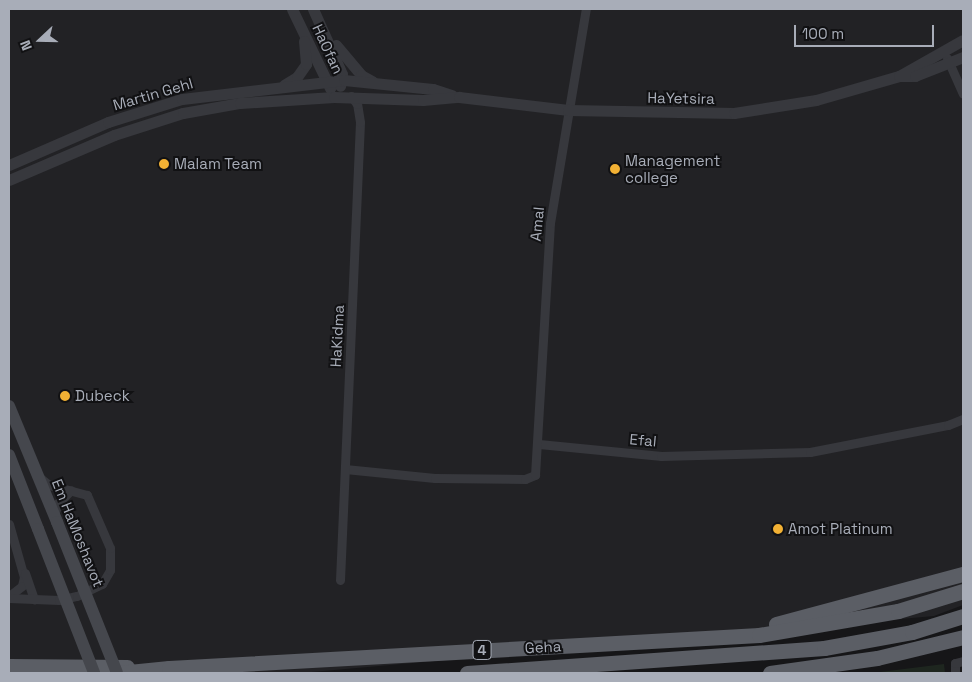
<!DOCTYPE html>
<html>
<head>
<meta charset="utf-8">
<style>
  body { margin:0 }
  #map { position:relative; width:972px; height:682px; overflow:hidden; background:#161618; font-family:"Space Grotesk",sans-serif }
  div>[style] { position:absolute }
  .built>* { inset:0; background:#222225 }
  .green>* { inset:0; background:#1e261f }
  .minor>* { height:9px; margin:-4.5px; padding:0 4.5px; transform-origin:4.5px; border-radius:4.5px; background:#37383d }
  .tertiary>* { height:11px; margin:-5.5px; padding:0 5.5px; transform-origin:5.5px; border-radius:5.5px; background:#37383d }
  .secondary>* { height:12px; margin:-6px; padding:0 6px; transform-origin:6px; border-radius:6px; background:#45474d }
  .trunk>* { height:15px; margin:-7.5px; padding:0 7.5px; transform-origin:7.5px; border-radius:7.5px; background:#5b5e65 }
  .secondary-bridge>* { height:12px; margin:-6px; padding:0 6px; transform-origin:6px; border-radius:6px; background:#45474d }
  .dots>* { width:14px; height:14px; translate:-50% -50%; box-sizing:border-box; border:2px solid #111113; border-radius:50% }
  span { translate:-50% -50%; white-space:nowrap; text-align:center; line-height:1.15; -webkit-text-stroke:4px #111113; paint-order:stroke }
  .shield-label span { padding:1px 4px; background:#111113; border:1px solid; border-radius:4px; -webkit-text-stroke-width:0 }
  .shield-label { font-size:14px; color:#a8adb8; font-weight:700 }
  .street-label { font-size:15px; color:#a8adb8 }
  .poi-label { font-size:15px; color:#a8adb8 }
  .left { translate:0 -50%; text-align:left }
  .frame { position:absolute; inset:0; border:10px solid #a8adb8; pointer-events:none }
  .north { position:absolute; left:15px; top:15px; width:50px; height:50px; -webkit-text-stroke:4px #111113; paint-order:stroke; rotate:249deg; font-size:14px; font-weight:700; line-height:20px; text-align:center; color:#a8adb8 }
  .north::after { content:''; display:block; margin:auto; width:18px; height:22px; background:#a8adb8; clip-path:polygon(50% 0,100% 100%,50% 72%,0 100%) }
  .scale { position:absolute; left:794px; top:25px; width:140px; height:22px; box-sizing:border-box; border:2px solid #a8adb8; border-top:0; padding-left:6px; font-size:15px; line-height:18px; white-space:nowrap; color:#a8adb8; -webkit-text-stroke:4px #111113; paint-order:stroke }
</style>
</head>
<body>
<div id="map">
  <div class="built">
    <i style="clip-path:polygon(9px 9px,963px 9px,963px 605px,934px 616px,301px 673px,9px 673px)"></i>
  </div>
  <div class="green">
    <i style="clip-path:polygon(944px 664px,945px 673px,872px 673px)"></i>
  </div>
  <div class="minor">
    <i style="left:947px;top:58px;width:39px;rotate:66deg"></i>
    <i style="left:539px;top:444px;width:123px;rotate:5.6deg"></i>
    <i style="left:661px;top:456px;width:149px;rotate:-1.5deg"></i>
    <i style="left:810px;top:452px;width:141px;rotate:-11.1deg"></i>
    <i style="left:948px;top:425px;width:16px;rotate:-22deg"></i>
    <i style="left:345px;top:469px;width:90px;rotate:5.7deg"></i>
    <i style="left:435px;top:478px;width:90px;rotate:0.6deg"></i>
    <i style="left:525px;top:479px;width:11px;rotate:-22deg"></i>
    <i style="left:535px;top:475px;width:252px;rotate:-86.6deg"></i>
    <i style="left:550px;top:223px;width:217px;rotate:-80.5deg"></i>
    <i style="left:54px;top:515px;width:13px;rotate:-72deg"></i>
    <i style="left:58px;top:503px;width:18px;rotate:-45deg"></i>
    <i style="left:9px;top:524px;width:55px;rotate:74.2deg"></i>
    <i style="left:24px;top:577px;width:9px;rotate:103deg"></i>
    <i style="left:22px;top:586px;width:16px;rotate:142deg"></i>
    <i style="left:25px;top:573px;width:28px;rotate:71deg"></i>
    <i style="left:340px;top:580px;width:458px;rotate:-87.5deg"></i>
    <i style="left:360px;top:122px;width:18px;rotate:-99deg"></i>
    <i style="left:357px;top:104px;width:10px;rotate:-127deg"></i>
    <i style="left:9px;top:598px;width:50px;rotate:2.3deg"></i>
    <i style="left:59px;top:600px;width:18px;rotate:-13deg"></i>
    <i style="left:77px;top:596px;width:28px;rotate:-26deg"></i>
    <i style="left:102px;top:584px;width:16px;rotate:-60deg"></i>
    <i style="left:110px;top:570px;width:22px;rotate:-90deg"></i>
    <i style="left:110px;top:548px;width:58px;rotate:-113.5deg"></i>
    <i style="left:87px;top:495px;width:39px;rotate:-165deg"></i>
    <i style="left:49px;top:485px;width:14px;rotate:-141deg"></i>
    <i style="left:955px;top:673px;width:10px;rotate:-90deg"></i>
    <i style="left:955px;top:663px;width:8px;rotate:-14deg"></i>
  </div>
  <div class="tertiary">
    <i style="left:292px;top:9px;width:88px;rotate:64.3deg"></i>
    <i style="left:313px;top:9px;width:71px;rotate:66deg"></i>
    <i style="left:342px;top:74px;width:12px;rotate:99deg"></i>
    <i style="left:336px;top:45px;width:39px;rotate:50deg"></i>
    <i style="left:361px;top:75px;width:13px;rotate:29deg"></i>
    <i style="left:899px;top:76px;width:73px;rotate:-29.4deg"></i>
    <i style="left:284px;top:85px;width:15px;rotate:-32deg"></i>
    <i style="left:297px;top:77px;width:16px;rotate:-55deg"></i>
    <i style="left:306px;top:64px;width:23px;rotate:-95deg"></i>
    <i style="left:9px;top:165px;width:108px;rotate:-23.5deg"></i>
    <i style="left:108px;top:122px;width:77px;rotate:-17.3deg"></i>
    <i style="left:182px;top:99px;width:163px;rotate:-6.7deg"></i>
    <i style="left:344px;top:80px;width:89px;rotate:5.8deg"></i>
    <i style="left:433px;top:89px;width:20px;rotate:18deg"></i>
    <i style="left:9px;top:180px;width:114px;rotate:-23.2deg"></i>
    <i style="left:114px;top:135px;width:72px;rotate:-17.7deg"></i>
    <i style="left:183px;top:113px;width:58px;rotate:-10deg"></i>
    <i style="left:240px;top:103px;width:94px;rotate:-3.7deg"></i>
    <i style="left:334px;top:97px;width:89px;rotate:1.9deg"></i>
    <i style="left:423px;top:100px;width:36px;rotate:-5deg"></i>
    <i style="left:459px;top:97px;width:110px;rotate:6.8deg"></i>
    <i style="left:568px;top:110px;width:166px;rotate:1deg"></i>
    <i style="left:734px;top:113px;width:83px;rotate:-9deg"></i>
    <i style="left:816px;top:100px;width:86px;rotate:-16.1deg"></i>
    <i style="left:899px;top:76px;width:16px"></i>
    <i style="left:915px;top:76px;width:52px;rotate:-21.6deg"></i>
  </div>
  <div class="secondary">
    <i style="left:9px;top:406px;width:126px;rotate:67.5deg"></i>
    <i style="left:9px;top:455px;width:79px;rotate:68.6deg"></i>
  </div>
  <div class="trunk">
    <i style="left:776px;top:624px;width:194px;rotate:-15deg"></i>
    <i style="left:9px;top:666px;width:118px;rotate:0.5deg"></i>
    <i style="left:119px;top:673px;width:50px;rotate:-5.7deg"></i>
    <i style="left:169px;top:668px;width:591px;rotate:-3.2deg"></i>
    <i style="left:759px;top:635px;width:141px;rotate:-9.8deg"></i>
    <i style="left:898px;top:611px;width:68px;rotate:-17.1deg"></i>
    <i style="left:467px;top:673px;width:358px;rotate:-4deg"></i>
    <i style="left:824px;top:648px;width:89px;rotate:-10.3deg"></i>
    <i style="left:912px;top:632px;width:53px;rotate:-17.4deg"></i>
    <i style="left:770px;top:673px;width:108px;rotate:-8deg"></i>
    <i style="left:877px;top:658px;width:89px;rotate:-13.7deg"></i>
  </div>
  <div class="secondary-bridge">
    <i style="left:57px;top:522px;width:162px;rotate:68.3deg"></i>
    <i style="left:38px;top:529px;width:155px;rotate:68.7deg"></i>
  </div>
  <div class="dots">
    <i style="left:164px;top:164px;background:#f2b134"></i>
    <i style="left:615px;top:169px;background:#f2b134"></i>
    <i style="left:65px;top:396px;background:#f2b134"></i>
    <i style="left:778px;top:529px;background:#f2b134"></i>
  </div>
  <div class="shield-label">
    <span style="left:482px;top:650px">4</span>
  </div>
  <div class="street-label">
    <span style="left:328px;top:49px;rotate:65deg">HaOfan</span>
    <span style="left:153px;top:94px;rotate:-16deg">Martin Gehl</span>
    <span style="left:681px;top:98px;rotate:1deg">HaYetsira</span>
    <span style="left:537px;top:224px;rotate:-84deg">Amal</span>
    <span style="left:337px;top:336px;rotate:-87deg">HaKidma</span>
    <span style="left:643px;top:440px;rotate:5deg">Efal</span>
    <span style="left:78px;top:533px;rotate:68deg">Em HaMoshavot</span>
    <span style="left:543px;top:647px;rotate:-3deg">Geha</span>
  </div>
  <div class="poi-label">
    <span class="left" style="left:625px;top:169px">Management<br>college</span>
    <span class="left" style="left:174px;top:164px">Malam Team</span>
    <span class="left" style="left:75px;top:396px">Dubeck</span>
    <span class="left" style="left:788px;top:529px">Amot Platinum</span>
  </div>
  <div class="frame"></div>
  <div class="north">N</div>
  <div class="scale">100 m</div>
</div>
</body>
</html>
